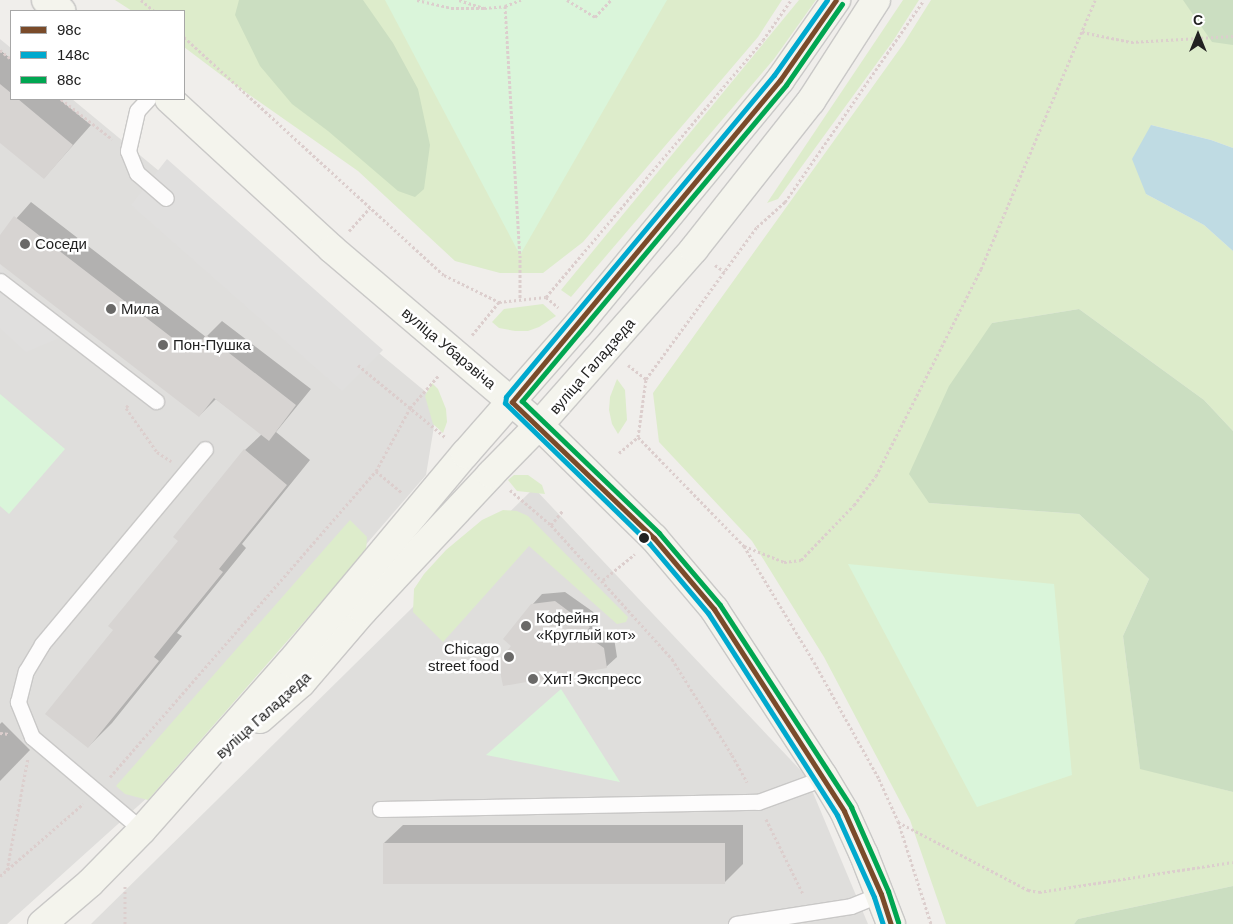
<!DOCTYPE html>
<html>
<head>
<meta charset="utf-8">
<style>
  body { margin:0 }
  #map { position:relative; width:1233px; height:924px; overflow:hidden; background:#f0eeeb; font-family:Helvetica,sans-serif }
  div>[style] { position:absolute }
  .residential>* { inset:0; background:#dfdedc }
  .grass>* { inset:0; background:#ddeccb }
  .forest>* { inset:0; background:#cbdec1 }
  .park>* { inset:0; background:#daf5da }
  .parking>* { inset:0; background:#e0dfde }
  .water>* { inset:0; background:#bfdbe3 }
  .shadow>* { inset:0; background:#0003 }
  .building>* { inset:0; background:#d7d4d2 }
  .path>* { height:3px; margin-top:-1.5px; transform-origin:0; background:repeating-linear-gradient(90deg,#dccecd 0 2.5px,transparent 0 5px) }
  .roads { filter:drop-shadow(1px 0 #c9c8c7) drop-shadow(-1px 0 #c9c8c7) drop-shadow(0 1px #c9c8c7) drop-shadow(0 -1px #c9c8c7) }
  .lane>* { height:15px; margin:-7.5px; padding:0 7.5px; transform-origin:7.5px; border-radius:7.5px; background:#fdfcfc }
  .secondary>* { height:28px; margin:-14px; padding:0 14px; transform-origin:14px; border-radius:14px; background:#f4f4ed }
  .bus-1>* { height:5px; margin:-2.5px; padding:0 2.5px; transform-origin:2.5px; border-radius:2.5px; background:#7a4b2a }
  .bus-2>* { height:5px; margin:-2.5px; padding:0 2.5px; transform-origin:2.5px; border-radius:2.5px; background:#00a9ce }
  .bus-3>* { height:5px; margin:-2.5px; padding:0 2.5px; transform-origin:2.5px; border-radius:2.5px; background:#00a651 }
  .dots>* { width:14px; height:14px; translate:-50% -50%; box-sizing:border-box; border:2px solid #fff; border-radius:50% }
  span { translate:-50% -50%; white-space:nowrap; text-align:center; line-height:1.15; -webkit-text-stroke:5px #fff; paint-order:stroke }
  .poi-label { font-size:15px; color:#222 }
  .left { translate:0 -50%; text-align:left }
  .right { translate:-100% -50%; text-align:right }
  .street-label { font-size:15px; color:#222 }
  .legend { position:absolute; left:10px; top:10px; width:175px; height:90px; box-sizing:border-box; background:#fff; border:1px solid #a7a7a7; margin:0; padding:6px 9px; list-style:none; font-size:15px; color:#222 }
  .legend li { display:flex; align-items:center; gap:10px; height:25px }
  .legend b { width:25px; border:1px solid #a7a7a7 }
  .north { position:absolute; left:1173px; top:10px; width:50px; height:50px; -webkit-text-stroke:4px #fff; paint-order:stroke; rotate:0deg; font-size:14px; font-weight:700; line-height:20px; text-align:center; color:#222 }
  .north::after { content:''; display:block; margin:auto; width:18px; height:22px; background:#222; clip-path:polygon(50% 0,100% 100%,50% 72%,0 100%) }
</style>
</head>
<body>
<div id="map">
  <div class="residential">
    <i style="clip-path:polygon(0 39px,11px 48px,11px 99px,72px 99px,438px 402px,426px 475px,148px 797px,7px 924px,0 924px)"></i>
    <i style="clip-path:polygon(534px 488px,806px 776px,868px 924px,91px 924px)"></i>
  </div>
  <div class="grass">
    <i style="clip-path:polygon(115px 0,782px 0,758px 37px,583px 242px,543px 273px,500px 273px,455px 261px,358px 171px,221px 75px,184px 47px,184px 11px,132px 11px)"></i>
    <i style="clip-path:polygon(799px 0,816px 0,774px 59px,571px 297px,561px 290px)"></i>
    <i style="clip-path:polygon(903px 0,919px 0,893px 41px,778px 199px,767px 203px)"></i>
    <i style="clip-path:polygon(931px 0,1233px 0,1233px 148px,1211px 140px,1151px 125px,1146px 194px,1204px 225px,1233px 251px,1233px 431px,1204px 400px,1079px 309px,992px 323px,929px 503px,1079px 514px,1149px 579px,1123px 636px,1140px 768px,1233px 792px,1233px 886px,1078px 919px,1074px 924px,946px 924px,910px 820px,824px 657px,752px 541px,659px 442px,653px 393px,904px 43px)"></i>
    <i style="clip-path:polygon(543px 304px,556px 316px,539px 327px,528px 331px,515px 331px,499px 328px,492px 322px,504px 309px)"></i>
    <i style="clip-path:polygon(617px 379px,625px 390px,627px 420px,618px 434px,612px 424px,609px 410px,610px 397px)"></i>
    <i style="clip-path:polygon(432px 383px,438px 389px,446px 409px,447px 422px,443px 433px,433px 424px,425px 396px)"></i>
    <i style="clip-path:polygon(514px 475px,528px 475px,542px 485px,545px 494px,517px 491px,508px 480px)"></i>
    <i style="clip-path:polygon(503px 510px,517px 511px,528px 516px,628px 617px,626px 622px,617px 624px,529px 546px,443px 642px,413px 612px,414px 589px,424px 574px,446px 550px,482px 520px)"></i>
    <i style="clip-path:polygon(350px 520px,367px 537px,366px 551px,148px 800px,125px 794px,116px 786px)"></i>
  </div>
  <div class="forest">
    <i style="clip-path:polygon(239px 0,363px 0,393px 43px,418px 89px,430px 145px,424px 189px,415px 197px,398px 191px,328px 131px,292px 104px,260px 66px,235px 15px)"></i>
    <i style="clip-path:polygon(1183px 0,1233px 0,1233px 45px,1212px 42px)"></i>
    <i style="clip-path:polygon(1079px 309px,1204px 400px,1233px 431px,1233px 792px,1140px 769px,1123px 636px,1149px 579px,1079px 514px,929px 503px,909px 474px,949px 386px,992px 323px)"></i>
    <i style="clip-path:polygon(1233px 886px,1233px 924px,1074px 924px,1078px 919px)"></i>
  </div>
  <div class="park">
    <i style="clip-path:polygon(385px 0,667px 0,520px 255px)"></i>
    <i style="clip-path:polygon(0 394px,65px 449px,9px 514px,0 506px)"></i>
    <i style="clip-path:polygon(848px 564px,1054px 584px,1072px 775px,977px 807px)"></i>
    <i style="clip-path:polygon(561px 689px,620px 782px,486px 755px)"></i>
  </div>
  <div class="parking">
    <i style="clip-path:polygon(167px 159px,383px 350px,342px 391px,131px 205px)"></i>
    <i style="clip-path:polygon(0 263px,4px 271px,64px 336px,26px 352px,0 328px)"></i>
  </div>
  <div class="water">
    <i style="clip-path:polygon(1151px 125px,1211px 140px,1233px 148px,1233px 251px,1204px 225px,1146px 194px,1132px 159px)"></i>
  </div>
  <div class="shadow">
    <i style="clip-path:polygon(0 50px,11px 59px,11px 99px,59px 99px,91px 125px,44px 178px,0 141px)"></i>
    <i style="clip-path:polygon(31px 202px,206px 337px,222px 321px,311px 389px,276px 432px,310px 460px,242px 544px,246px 548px,177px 633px,182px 636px,112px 723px,88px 747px,115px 630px,245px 450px,262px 434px,216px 399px,199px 416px,0 262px,0 237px)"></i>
    <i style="clip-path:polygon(565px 592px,599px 616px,594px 624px,614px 638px,617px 657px,606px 667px,512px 646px,532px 605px,542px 594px)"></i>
    <i style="clip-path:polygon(2px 722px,30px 750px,0 781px,0 724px)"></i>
    <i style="clip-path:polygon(403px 825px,743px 825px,743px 864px,724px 883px,384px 843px)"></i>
  </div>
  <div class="building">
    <i style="clip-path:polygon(0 84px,11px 93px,11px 99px,18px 99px,73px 145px,44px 179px,0 143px)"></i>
    <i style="clip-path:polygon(14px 216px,192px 353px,206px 335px,296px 405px,269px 441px,214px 398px,199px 417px,0 264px,0 235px)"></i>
    <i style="clip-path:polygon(244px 449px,287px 485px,219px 569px,223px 572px,154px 657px,159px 661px,88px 748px,45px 714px,113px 630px,108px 626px,178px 541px,173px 537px)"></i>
    <i style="clip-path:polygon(555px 601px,590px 627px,584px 634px,604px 648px,607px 668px,503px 686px,498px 661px,511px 646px,503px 639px,531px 604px)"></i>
    <i style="clip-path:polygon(383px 843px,725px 843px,725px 884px,383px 884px)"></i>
  </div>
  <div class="path">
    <i style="left:141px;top:0;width:17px;rotate:40deg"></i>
    <i style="left:417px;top:0;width:35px;rotate:13deg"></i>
    <i style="left:451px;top:8px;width:33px"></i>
    <i style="left:459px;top:0;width:26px;rotate:18deg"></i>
    <i style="left:484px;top:8px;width:21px;rotate:-5deg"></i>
    <i style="left:505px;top:6px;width:17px;rotate:-21deg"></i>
    <i style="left:567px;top:0;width:33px;rotate:31deg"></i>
    <i style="left:595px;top:17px;width:23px;rotate:-47deg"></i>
    <i style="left:505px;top:6px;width:249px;rotate:86.6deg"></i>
    <i style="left:520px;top:255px;width:43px;rotate:90deg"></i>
    <i style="left:1082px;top:32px;width:50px;rotate:11.5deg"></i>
    <i style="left:1131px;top:42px;width:102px;rotate:-3.4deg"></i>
    <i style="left:184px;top:37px;width:352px;rotate:42.5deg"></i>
    <i style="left:444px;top:275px;width:61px;rotate:26.1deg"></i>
    <i style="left:499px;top:302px;width:47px;rotate:-6.1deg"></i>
    <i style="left:546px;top:297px;width:336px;rotate:-49.8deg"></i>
    <i style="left:763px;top:40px;width:49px;rotate:-55deg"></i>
    <i style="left:0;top:50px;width:14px;rotate:39deg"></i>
    <i style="left:61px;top:99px;width:65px;rotate:38.1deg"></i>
    <i style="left:349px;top:231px;width:31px;rotate:-48deg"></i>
    <i style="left:715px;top:265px;width:12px;rotate:35deg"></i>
    <i style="left:546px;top:297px;width:16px;rotate:40deg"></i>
    <i style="left:472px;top:335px;width:43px;rotate:-50.7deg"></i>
    <i style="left:358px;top:365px;width:113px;rotate:39.6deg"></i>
    <i style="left:628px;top:365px;width:23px;rotate:38deg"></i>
    <i style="left:128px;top:405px;width:4px;rotate:124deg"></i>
    <i style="left:126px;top:408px;width:54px;rotate:54.8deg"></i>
    <i style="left:157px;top:452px;width:17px;rotate:33deg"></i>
    <i style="left:638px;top:437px;width:152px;rotate:45.8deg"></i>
    <i style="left:744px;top:546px;width:135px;rotate:58.9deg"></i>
    <i style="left:814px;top:662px;width:134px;rotate:60.9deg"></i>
    <i style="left:879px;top:779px;width:46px;rotate:65.7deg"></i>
    <i style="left:898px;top:821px;width:108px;rotate:72.2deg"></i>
    <i style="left:619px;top:453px;width:25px;rotate:-40deg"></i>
    <i style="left:638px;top:437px;width:59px;rotate:-82.1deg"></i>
    <i style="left:646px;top:379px;width:188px;rotate:-53.9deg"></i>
    <i style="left:757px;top:227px;width:38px;rotate:-42deg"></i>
    <i style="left:785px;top:202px;width:245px;rotate:-55.5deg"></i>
    <i style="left:376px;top:471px;width:33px;rotate:40deg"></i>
    <i style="left:510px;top:490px;width:54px;rotate:40.5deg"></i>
    <i style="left:551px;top:525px;width:181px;rotate:47.9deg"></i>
    <i style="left:672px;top:659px;width:113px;rotate:58deg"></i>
    <i style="left:732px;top:755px;width:31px;rotate:61deg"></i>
    <i style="left:551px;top:525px;width:19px;rotate:-51deg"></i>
    <i style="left:744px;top:546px;width:43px;rotate:21.8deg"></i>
    <i style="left:784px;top:562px;width:17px;rotate:-7deg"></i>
    <i style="left:801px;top:560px;width:76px;rotate:-46.1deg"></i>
    <i style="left:854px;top:505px;width:36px;rotate:-53deg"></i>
    <i style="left:876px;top:476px;width:232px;rotate:-63.1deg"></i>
    <i style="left:981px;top:269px;width:292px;rotate:-67deg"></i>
    <i style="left:603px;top:580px;width:41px;rotate:-39.1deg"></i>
    <i style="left:0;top:733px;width:10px;rotate:6deg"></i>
    <i style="left:110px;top:777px;width:405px;rotate:-49deg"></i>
    <i style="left:376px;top:471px;width:72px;rotate:-61.6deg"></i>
    <i style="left:410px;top:408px;width:44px;rotate:-48.7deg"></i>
    <i style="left:766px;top:819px;width:84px;rotate:63.7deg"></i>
    <i style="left:898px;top:822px;width:147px;rotate:27.6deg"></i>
    <i style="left:1028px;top:890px;width:11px;rotate:10deg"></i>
    <i style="left:1039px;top:892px;width:196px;rotate:-8.8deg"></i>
    <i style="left:7px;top:870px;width:114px;rotate:-79.4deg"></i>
    <i style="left:0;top:876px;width:110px;rotate:-40.9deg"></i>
    <i style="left:125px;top:924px;width:39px;rotate:-90deg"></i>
  </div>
  <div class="roads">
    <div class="lane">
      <i style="left:148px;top:99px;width:16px;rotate:133deg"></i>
      <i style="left:137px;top:111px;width:41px;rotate:102.7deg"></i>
      <i style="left:128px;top:151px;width:24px;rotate:68deg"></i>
      <i style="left:137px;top:173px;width:38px;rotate:41deg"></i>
      <i style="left:0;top:281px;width:197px;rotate:37.6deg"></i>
      <i style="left:380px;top:809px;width:378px;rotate:-1.1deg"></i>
      <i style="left:758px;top:802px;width:55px;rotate:-20.1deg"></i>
      <i style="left:810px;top:783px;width:15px;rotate:-28deg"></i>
      <i style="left:142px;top:830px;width:144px;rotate:-139.8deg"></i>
      <i style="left:32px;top:737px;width:38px;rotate:-112deg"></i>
      <i style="left:18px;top:702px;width:32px;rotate:-76deg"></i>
      <i style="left:26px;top:671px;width:31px;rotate:-59deg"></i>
      <i style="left:42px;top:644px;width:254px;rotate:-50.1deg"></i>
      <i style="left:736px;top:924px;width:116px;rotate:-8.9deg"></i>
      <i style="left:851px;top:906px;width:32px;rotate:-22deg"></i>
    </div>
    <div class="secondary">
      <i style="left:46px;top:0;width:19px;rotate:36deg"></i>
      <i style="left:169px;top:99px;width:222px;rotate:42.6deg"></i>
      <i style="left:332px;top:249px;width:272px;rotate:40.4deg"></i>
      <i style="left:539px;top:425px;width:161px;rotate:44.5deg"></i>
      <i style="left:654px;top:538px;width:93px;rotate:49.8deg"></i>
      <i style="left:714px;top:609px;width:199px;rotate:56.9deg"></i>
      <i style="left:823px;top:776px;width:41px;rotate:59deg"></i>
      <i style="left:844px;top:811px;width:48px;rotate:65.6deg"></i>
      <i style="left:864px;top:855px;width:74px;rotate:68.6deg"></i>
      <i style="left:260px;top:719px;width:55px;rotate:-41.3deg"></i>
      <i style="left:301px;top:683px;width:95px;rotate:-49.3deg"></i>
      <i style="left:363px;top:611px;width:187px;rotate:-46.9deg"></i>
      <i style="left:491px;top:474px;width:69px;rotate:-45.6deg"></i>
      <i style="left:539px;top:425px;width:235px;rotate:-48.6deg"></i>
      <i style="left:694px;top:249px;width:189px;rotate:-51.7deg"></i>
      <i style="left:811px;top:101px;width:120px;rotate:-57.2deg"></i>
      <i style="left:42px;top:924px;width:63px;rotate:-40.5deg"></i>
      <i style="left:90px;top:883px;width:74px;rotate:-45.5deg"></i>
      <i style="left:142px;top:830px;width:223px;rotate:-48.5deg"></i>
      <i style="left:290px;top:663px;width:273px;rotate:-50.1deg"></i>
      <i style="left:465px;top:454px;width:173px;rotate:-48.8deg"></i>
      <i style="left:579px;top:324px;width:316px;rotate:-50.5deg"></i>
      <i style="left:780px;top:80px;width:98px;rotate:-55deg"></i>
    </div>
  </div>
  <div class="bus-1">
    <i style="left:836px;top:0;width:98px;rotate:125deg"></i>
    <i style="left:780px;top:80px;width:419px;rotate:129.8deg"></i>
    <i style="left:512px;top:402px;width:197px;rotate:43.8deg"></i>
    <i style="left:654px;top:538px;width:93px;rotate:49.8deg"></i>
    <i style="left:714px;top:609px;width:240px;rotate:57.2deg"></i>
    <i style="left:844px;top:811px;width:91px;rotate:66deg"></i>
    <i style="left:881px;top:894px;width:32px;rotate:72deg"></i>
  </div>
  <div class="bus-2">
    <i style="left:827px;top:0;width:92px;rotate:125.2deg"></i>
    <i style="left:774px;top:75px;width:419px;rotate:129.8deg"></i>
    <i style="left:506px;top:397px;width:6px;rotate:99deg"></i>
    <i style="left:505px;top:403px;width:201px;rotate:44.2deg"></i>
    <i style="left:649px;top:543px;width:92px;rotate:49.9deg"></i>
    <i style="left:708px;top:613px;width:240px;rotate:57.4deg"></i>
    <i style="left:837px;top:815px;width:90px;rotate:65.7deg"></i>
    <i style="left:874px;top:897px;width:28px;rotate:72deg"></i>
  </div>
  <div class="bus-3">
    <i style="left:842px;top:4px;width:98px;rotate:124.7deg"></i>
    <i style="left:786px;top:85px;width:412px;rotate:129.9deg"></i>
    <i style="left:522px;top:401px;width:190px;rotate:43.9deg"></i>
    <i style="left:659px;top:533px;width:94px;rotate:49.7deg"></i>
    <i style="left:720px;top:605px;width:241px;rotate:57deg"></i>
    <i style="left:851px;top:807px;width:92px;rotate:66.2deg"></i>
    <i style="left:888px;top:891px;width:33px;rotate:72deg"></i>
  </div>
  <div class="dots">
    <i style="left:25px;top:244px;background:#6a6968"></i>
    <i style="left:111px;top:309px;background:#6a6968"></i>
    <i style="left:163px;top:345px;background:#6a6968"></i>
    <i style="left:644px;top:538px;background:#222"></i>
    <i style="left:526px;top:626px;background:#6a6968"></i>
    <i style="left:509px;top:657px;background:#6a6968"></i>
    <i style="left:533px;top:679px;background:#6a6968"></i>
  </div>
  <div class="poi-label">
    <span class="left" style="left:35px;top:244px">Соседи</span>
    <span class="left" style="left:121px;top:309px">Мила</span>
    <span class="left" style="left:173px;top:345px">Пон-Пушка</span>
    <span class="left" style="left:536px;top:626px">Кофейня<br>«Круглый кот»</span>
    <span class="right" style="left:499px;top:657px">Chicago<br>street food</span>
    <span class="left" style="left:543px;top:679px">Хит! Экспресс</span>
  </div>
  <div class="street-label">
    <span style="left:449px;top:348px;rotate:40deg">вуліца Убарэвіча</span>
    <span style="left:592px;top:366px;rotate:-49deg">вуліца Галадзеда</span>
    <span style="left:263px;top:715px;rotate:-42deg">вуліца Галадзеда</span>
  </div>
  <ul class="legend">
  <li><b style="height:6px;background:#7a4b2a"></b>98с</li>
  <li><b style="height:6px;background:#00a9ce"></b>148с</li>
  <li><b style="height:6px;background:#00a651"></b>88с</li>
  </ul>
  <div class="north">С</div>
</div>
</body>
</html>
